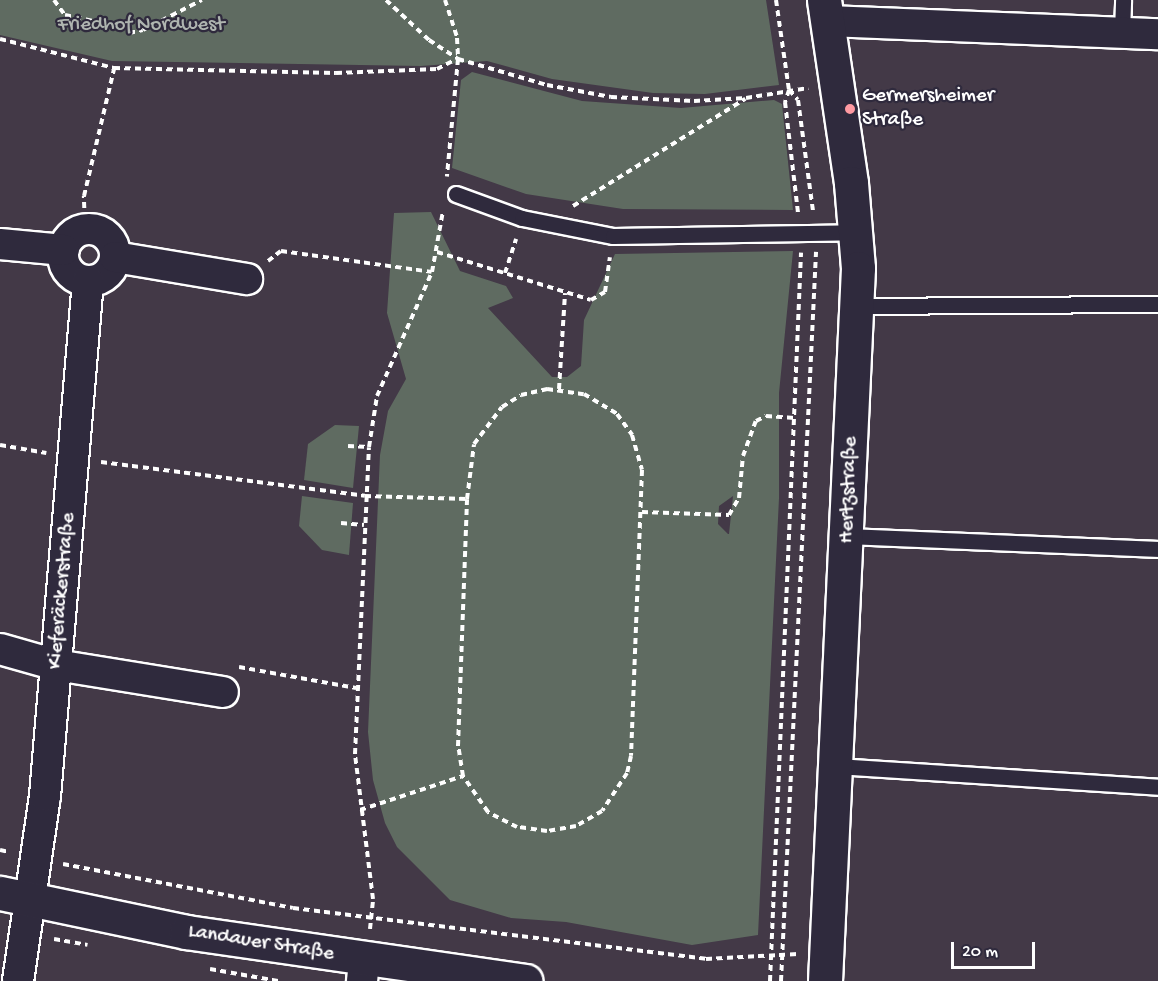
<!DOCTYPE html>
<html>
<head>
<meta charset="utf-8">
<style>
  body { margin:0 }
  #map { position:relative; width:1158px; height:981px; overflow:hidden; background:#433947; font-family:"Gochi Hand",sans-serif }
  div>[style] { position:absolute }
  .green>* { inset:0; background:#5f6b61 }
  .path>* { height:4px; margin-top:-2px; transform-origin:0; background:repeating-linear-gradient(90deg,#fff 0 6px,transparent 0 10.5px) }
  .roads { filter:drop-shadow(2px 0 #fff) drop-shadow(-2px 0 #fff) drop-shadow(0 2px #fff) drop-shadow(0 -2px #fff) }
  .service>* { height:15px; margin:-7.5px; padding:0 7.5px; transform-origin:7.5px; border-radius:7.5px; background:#2f2a3d }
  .minor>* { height:30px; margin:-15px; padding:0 15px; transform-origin:15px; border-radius:15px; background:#2f2a3d }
  .minor>.ring { margin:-15px; padding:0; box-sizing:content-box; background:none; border:30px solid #2f2a3d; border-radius:50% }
  .tertiary>* { height:33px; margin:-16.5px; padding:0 16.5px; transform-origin:16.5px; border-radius:16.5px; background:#2f2a3d }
  .secondary>* { height:33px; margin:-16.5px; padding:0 16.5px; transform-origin:16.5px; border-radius:16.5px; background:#2f2a3d }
  .dots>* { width:16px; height:16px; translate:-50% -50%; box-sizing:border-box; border:3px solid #2f2a3d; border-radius:50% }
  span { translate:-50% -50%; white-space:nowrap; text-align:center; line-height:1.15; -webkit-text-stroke:4.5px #2f2a3d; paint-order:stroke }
  .park-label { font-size:21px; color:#afb5b0 }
  .poi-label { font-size:21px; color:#fff }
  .left { translate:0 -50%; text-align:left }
  .street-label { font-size:21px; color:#fff }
  .scale { position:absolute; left:951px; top:942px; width:84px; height:27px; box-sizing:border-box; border:3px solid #fff; border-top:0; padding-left:8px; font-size:18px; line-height:21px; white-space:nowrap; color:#fff; -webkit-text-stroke:4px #2f2a3d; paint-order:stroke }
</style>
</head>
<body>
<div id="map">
  <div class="green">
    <i style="clip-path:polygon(0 0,766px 0,779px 85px,705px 94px,653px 93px,552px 79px,487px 61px,421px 66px,112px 61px,0 35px)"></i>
    <i style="clip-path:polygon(472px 72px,582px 101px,681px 108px,774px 100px,782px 104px,793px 210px,623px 209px,526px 194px,452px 168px,461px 80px)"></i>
    <i style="clip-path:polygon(evenodd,431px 212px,460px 271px,506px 286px,513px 298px,488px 308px,552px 377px,567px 377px,581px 366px,584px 320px,615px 254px,793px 251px,779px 393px,779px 498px,758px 935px,692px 945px,566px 922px,511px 918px,450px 900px,397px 847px,385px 823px,373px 780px,368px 732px,380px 455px,388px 411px,406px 379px,387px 313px,394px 213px,431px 212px,733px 496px,729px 534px,728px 534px,718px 524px,719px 506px,733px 496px)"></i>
    <i style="clip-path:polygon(335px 425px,359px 426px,353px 488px,304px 480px,308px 444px)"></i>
    <i style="clip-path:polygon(302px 496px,353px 503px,349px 555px,322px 550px,299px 526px)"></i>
  </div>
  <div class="path">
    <i style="left:54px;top:0;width:19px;rotate:54deg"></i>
    <i style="left:65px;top:15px;width:43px;rotate:12.1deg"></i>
    <i style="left:107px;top:24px;width:24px;rotate:22deg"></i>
    <i style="left:129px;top:33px;width:14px;rotate:-12deg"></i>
    <i style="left:143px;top:30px;width:66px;rotate:-27deg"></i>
    <i style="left:386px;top:0;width:59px;rotate:42.9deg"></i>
    <i style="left:429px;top:40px;width:35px;rotate:33deg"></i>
    <i style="left:458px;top:59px;width:93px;rotate:16.3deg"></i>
    <i style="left:547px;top:85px;width:65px;rotate:10.6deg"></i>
    <i style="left:611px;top:97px;width:83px;rotate:2.8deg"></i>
    <i style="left:694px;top:101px;width:52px;rotate:-3.3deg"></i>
    <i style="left:746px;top:98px;width:63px;rotate:-9.2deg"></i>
    <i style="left:445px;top:0;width:40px;rotate:72deg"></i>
    <i style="left:457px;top:38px;width:21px;rotate:87deg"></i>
    <i style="left:458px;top:59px;width:118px;rotate:95.4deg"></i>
    <i style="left:776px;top:0;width:91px;rotate:81.8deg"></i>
    <i style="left:789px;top:90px;width:13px;rotate:108deg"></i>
    <i style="left:785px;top:102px;width:112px;rotate:83.3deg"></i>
    <i style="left:0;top:39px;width:118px;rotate:14.3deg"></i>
    <i style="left:114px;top:68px;width:222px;rotate:1.3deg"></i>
    <i style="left:336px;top:73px;width:101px;rotate:-2.3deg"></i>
    <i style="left:437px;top:69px;width:22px;rotate:-27deg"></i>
    <i style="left:789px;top:90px;width:13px;rotate:48deg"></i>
    <i style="left:798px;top:100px;width:112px;rotate:82.3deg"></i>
    <i style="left:573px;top:206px;width:203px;rotate:-31.9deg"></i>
    <i style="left:85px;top:229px;width:33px;rotate:-92deg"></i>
    <i style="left:84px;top:196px;width:130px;rotate:-76.7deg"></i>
    <i style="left:437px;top:252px;width:161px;rotate:17.3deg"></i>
    <i style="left:591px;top:300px;width:16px;rotate:-30deg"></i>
    <i style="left:605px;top:292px;width:35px;rotate:-82deg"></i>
    <i style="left:268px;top:261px;width:16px;rotate:-38deg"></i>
    <i style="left:281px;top:251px;width:152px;rotate:7.9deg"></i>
    <i style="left:505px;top:273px;width:36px;rotate:-72deg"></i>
    <i style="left:547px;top:389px;width:37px;rotate:8deg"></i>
    <i style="left:584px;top:394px;width:39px;rotate:31deg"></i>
    <i style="left:617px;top:414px;width:26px;rotate:54deg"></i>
    <i style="left:632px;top:435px;width:36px;rotate:74deg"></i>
    <i style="left:642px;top:470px;width:286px;rotate:92.2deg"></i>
    <i style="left:631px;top:756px;width:17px;rotate:103deg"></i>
    <i style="left:627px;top:773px;width:45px;rotate:123.3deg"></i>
    <i style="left:602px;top:811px;width:30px;rotate:150deg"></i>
    <i style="left:576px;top:826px;width:29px;rotate:170deg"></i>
    <i style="left:547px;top:831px;width:30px;rotate:-172deg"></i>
    <i style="left:517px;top:827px;width:33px;rotate:-153deg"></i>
    <i style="left:488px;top:812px;width:44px;rotate:-124.8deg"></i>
    <i style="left:463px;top:776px;width:30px;rotate:-99deg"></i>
    <i style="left:458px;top:746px;width:247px;rotate:-87.9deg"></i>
    <i style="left:467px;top:499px;width:55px;rotate:-82.7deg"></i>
    <i style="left:474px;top:444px;width:46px;rotate:-52.9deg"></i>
    <i style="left:502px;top:407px;width:22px;rotate:-32deg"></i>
    <i style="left:521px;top:395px;width:27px;rotate:-13deg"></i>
    <i style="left:559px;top:389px;width:96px;rotate:-86.4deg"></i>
    <i style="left:0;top:445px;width:47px;rotate:9.9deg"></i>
    <i style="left:348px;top:446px;width:21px;rotate:3deg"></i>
    <i style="left:101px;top:462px;width:266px;rotate:7.3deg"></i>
    <i style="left:365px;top:496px;width:102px;rotate:1.7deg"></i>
    <i style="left:642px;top:512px;width:87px;rotate:2deg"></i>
    <i style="left:729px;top:515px;width:20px;rotate:-60deg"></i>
    <i style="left:739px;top:498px;width:42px;rotate:-84.6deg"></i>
    <i style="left:743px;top:456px;width:37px;rotate:-70deg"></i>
    <i style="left:756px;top:421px;width:11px;rotate:-27deg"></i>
    <i style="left:766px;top:416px;width:29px;rotate:4deg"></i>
    <i style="left:341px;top:523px;width:23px;rotate:5deg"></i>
    <i style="left:239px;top:667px;width:119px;rotate:10.2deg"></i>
    <i style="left:360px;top:810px;width:108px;rotate:-18.3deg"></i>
    <i style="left:0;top:850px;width:9px;rotate:13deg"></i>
    <i style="left:63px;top:864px;width:234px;rotate:10.8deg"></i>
    <i style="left:293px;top:908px;width:416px;rotate:7deg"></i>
    <i style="left:706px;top:959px;width:92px;rotate:-3.1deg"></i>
    <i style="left:370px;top:929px;width:30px;rotate:-84deg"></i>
    <i style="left:373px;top:899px;width:146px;rotate:-97.1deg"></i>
    <i style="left:355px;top:754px;width:307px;rotate:-87.4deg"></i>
    <i style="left:369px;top:447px;width:52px;rotate:-81.1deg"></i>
    <i style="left:377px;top:396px;width:136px;rotate:-66.1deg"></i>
    <i style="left:432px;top:272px;width:62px;rotate:-79.8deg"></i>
    <i style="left:54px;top:939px;width:34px;rotate:10deg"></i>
    <i style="left:210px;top:969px;width:69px;rotate:10deg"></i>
    <i style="left:770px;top:981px;width:729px;rotate:-87.56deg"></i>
    <i style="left:781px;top:981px;width:730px;rotate:-87.25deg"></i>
  </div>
  <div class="roads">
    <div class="service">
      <i style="left:1122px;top:32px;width:32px;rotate:-88deg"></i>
      <i style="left:456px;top:194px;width:70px;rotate:20deg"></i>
      <i style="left:522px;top:218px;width:93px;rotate:11.2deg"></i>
      <i style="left:613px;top:236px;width:243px;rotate:-0.9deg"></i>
      <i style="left:857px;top:306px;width:301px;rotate:-0.4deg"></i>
      <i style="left:848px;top:536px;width:310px;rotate:2.4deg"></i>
      <i style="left:836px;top:766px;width:323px;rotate:3.7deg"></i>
    </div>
    <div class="minor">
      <i style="left:828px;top:21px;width:330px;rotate:2.3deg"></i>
      <i class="ring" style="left:63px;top:229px;width:22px;height:22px"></i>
      <i style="left:0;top:244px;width:64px;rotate:5.4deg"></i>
      <i style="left:115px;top:257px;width:134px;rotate:9.5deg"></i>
      <i style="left:0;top:649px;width:58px;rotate:15.9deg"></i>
      <i style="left:56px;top:665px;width:169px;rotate:9.2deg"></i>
      <i style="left:18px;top:981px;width:187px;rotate:-81.7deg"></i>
      <i style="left:45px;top:796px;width:517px;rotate:-85.23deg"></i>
      <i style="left:362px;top:981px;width:20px;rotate:-84deg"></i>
    </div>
    <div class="tertiary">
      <i style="left:0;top:893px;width:190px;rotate:11.8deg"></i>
      <i style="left:186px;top:932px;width:343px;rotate:8.2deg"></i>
    </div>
    <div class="secondary">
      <i style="left:824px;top:0;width:185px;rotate:81.6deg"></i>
      <i style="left:851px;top:183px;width:85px;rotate:85.3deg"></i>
      <i style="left:858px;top:268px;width:714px;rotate:92.65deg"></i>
    </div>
  </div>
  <div class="dots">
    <i style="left:850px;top:109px;background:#ff9aa2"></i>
  </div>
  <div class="park-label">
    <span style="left:141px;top:26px">Friedhof Nordwest</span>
  </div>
  <div class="poi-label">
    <span class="left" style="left:862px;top:109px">Germersheimer<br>Straße</span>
  </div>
  <div class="street-label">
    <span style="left:850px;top:490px;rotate:-88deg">Hertzstraße</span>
    <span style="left:63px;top:591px;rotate:-85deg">Kieferäckerstraße</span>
    <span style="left:261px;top:944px;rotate:9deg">Landauer Straße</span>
  </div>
  <div class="scale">20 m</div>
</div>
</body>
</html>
